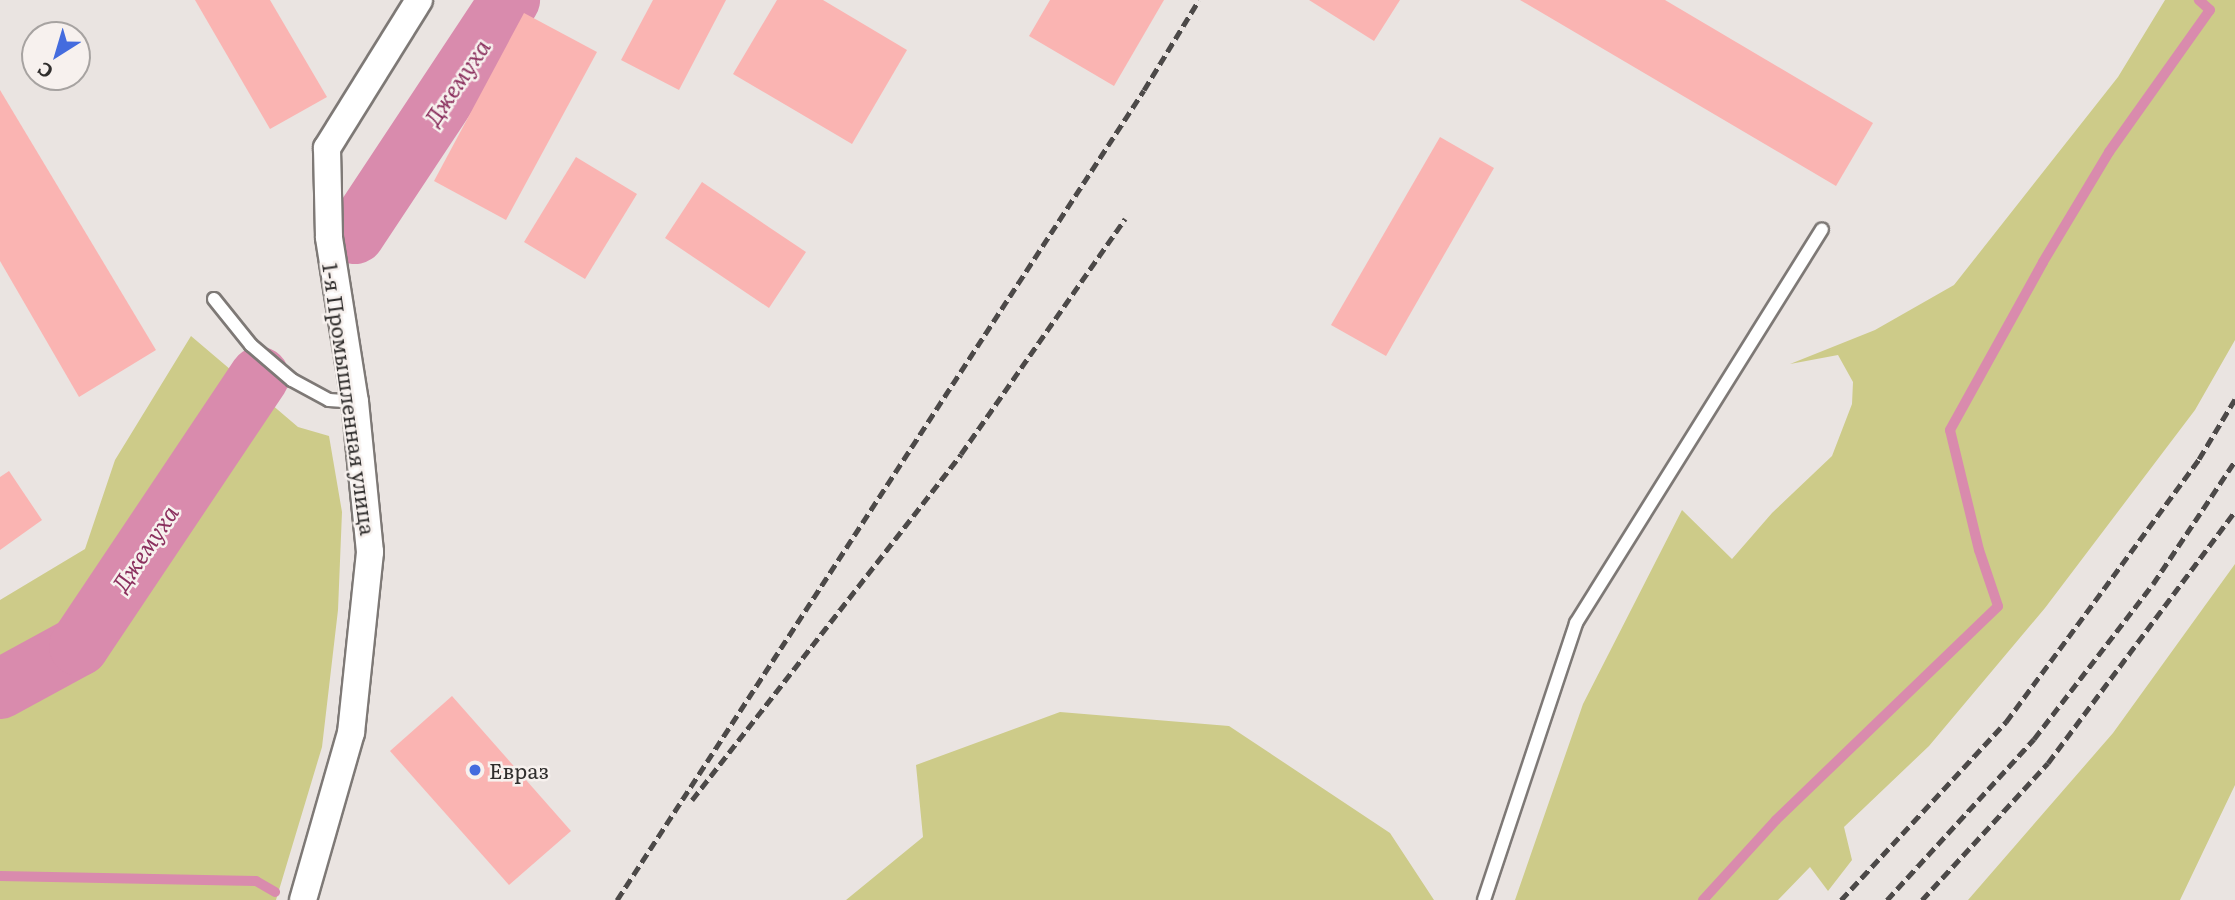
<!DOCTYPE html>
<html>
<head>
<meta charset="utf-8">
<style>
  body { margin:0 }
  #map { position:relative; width:2235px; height:900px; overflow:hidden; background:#eae4e1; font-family:Literata,serif }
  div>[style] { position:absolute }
  .green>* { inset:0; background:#cdcb89 }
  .stream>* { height:10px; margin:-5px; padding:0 5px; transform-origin:5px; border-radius:5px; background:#d98bad }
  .river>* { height:60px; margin:-30px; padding:0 30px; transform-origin:30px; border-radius:30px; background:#d98bad }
  .building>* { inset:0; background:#fab4b2 }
  .roads { filter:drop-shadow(2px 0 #7e7976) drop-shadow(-2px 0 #7e7976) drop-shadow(0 2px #7e7976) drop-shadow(0 -2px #7e7976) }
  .service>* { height:12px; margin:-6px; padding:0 6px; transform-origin:6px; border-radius:6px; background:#fff }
  .minor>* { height:26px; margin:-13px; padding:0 13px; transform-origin:13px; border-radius:13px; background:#fff }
  .rail>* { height:5px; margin-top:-2.5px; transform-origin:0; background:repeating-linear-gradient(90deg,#4c4948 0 10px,transparent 0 15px) }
  .dots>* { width:19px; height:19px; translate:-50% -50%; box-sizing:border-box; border:4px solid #f7f1ee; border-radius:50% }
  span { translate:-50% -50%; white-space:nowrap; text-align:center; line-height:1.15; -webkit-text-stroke:5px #f7f1ee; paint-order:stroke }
  .street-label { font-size:21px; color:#302e2d }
  .poi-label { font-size:21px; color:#302e2d }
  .left { translate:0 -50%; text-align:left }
  .water-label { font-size:23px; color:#8b305e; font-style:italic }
  .north { position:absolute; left:21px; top:21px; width:70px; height:70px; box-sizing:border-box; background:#f7f1ee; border:2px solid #a7a3a1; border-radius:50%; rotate:217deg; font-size:19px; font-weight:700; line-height:28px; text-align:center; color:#302e2d }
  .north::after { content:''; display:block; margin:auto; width:24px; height:32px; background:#446cde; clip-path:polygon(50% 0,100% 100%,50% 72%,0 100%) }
</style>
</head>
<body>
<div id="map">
  <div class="green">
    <i style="clip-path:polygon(2165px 0,2235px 0,2235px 340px,2195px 410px,2045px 608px,1929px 746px,1844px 827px,1852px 860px,1828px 891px,1810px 867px,1778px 900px,1515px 900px,1583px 704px,1682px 510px,1732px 559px,1772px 513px,1832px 456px,1852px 404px,1853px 382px,1838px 355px,1790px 364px,1875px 330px,1954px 285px,2118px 77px)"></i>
    <i style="clip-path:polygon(191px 336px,298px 427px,329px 436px,342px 512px,338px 610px,322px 747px,276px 900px,0 900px,0 600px,85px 549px,115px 460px)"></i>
    <i style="clip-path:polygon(2235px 564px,2235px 785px,2180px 900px,1968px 900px,2113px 733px)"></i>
    <i style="clip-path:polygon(1060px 712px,1229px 726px,1390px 833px,1434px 900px,846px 900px,923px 837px,916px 765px)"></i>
  </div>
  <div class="stream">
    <i style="left:0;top:876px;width:256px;rotate:1.1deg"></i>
    <i style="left:256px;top:881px;width:22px;rotate:30deg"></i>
    <i style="left:1703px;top:900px;width:108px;rotate:-47.6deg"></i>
    <i style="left:1776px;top:820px;width:308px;rotate:-43.9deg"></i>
    <i style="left:1998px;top:606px;width:59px;rotate:-108.7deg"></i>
    <i style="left:1979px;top:550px;width:123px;rotate:-103.6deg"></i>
    <i style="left:1950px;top:430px;width:192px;rotate:-61deg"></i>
    <i style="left:2043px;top:262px;width:128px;rotate:-59deg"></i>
    <i style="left:2109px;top:152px;width:174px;rotate:-54.6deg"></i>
    <i style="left:2210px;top:10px;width:15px;rotate:-138deg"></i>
  </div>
  <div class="river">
    <i style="left:355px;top:234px;width:281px;rotate:-56.5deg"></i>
    <i style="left:0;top:689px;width:90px;rotate:-28.6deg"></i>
    <i style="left:79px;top:646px;width:324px;rotate:-56.2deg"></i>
  </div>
  <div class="building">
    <i style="clip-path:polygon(195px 0,270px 0,327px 97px,270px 129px)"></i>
    <i style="clip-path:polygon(653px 0,726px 0,679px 90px,621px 60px)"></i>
    <i style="clip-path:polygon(777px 0,823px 0,907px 50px,852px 144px,733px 74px)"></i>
    <i style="clip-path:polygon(1050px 0,1164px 0,1114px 86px,1029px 36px)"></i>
    <i style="clip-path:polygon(1309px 0,1400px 0,1374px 41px)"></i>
    <i style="clip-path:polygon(1520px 0,1665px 0,1873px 123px,1836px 186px)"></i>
    <i style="clip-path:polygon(524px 13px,597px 52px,506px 220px,434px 181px)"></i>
    <i style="clip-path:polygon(0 90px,156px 350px,79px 397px,0 261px)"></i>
    <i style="clip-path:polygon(1440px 137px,1494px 168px,1386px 356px,1331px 325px)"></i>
    <i style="clip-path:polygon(576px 157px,637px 194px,585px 279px,524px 242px)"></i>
    <i style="clip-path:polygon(702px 182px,806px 252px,769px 308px,665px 238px)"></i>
    <i style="clip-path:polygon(9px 471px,42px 520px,0 550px,0 477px)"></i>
    <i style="clip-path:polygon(452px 696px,571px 831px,509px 885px,390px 751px)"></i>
  </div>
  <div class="roads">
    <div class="service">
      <i style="left:214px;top:299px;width:59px;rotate:51.2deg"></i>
      <i style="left:251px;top:345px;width:54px;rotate:40.5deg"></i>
      <i style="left:292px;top:380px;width:42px;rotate:28.4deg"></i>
      <i style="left:329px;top:400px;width:26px;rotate:4deg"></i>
      <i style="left:1484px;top:900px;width:292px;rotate:-71.6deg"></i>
      <i style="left:1576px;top:623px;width:464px;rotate:-58deg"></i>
    </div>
    <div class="minor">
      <i style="left:303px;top:900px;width:174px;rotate:-74deg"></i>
      <i style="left:351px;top:733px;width:182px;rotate:-84deg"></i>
      <i style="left:370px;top:552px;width:151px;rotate:-95.7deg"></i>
      <i style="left:355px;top:402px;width:167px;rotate:-99deg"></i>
      <i style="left:329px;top:237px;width:89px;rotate:-91.3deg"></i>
      <i style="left:327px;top:148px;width:174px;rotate:-58.1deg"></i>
    </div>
  </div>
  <div class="rail">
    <i style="left:692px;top:800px;width:438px;rotate:-52.1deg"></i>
    <i style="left:961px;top:454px;width:287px;rotate:-55.1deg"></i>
    <i style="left:617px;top:900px;width:966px;rotate:-56.95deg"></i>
    <i style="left:1144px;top:90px;width:105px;rotate:-58.6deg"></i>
    <i style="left:1841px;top:900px;width:243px;rotate:-47.2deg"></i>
    <i style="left:2006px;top:722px;width:326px;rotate:-53.7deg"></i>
    <i style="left:2199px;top:459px;width:70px;rotate:-59deg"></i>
    <i style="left:1887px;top:900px;width:218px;rotate:-47.6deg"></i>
    <i style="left:2034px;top:739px;width:195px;rotate:-52.5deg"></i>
    <i style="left:2153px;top:584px;width:148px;rotate:-56.3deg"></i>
    <i style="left:1922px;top:900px;width:186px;rotate:-47.4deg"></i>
    <i style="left:2048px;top:763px;width:314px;rotate:-53.4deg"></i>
  </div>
  <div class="dots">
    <i style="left:475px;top:770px;background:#446cde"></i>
  </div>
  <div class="street-label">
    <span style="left:350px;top:399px;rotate:82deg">1-я Промышленная улица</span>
  </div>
  <div class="poi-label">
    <span class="left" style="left:489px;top:770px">Евраз</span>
  </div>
  <div class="water-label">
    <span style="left:456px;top:82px;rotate:-56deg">Джемуха</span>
    <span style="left:144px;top:548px;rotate:-56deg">Джемуха</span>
  </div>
  <div class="north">С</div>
</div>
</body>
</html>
